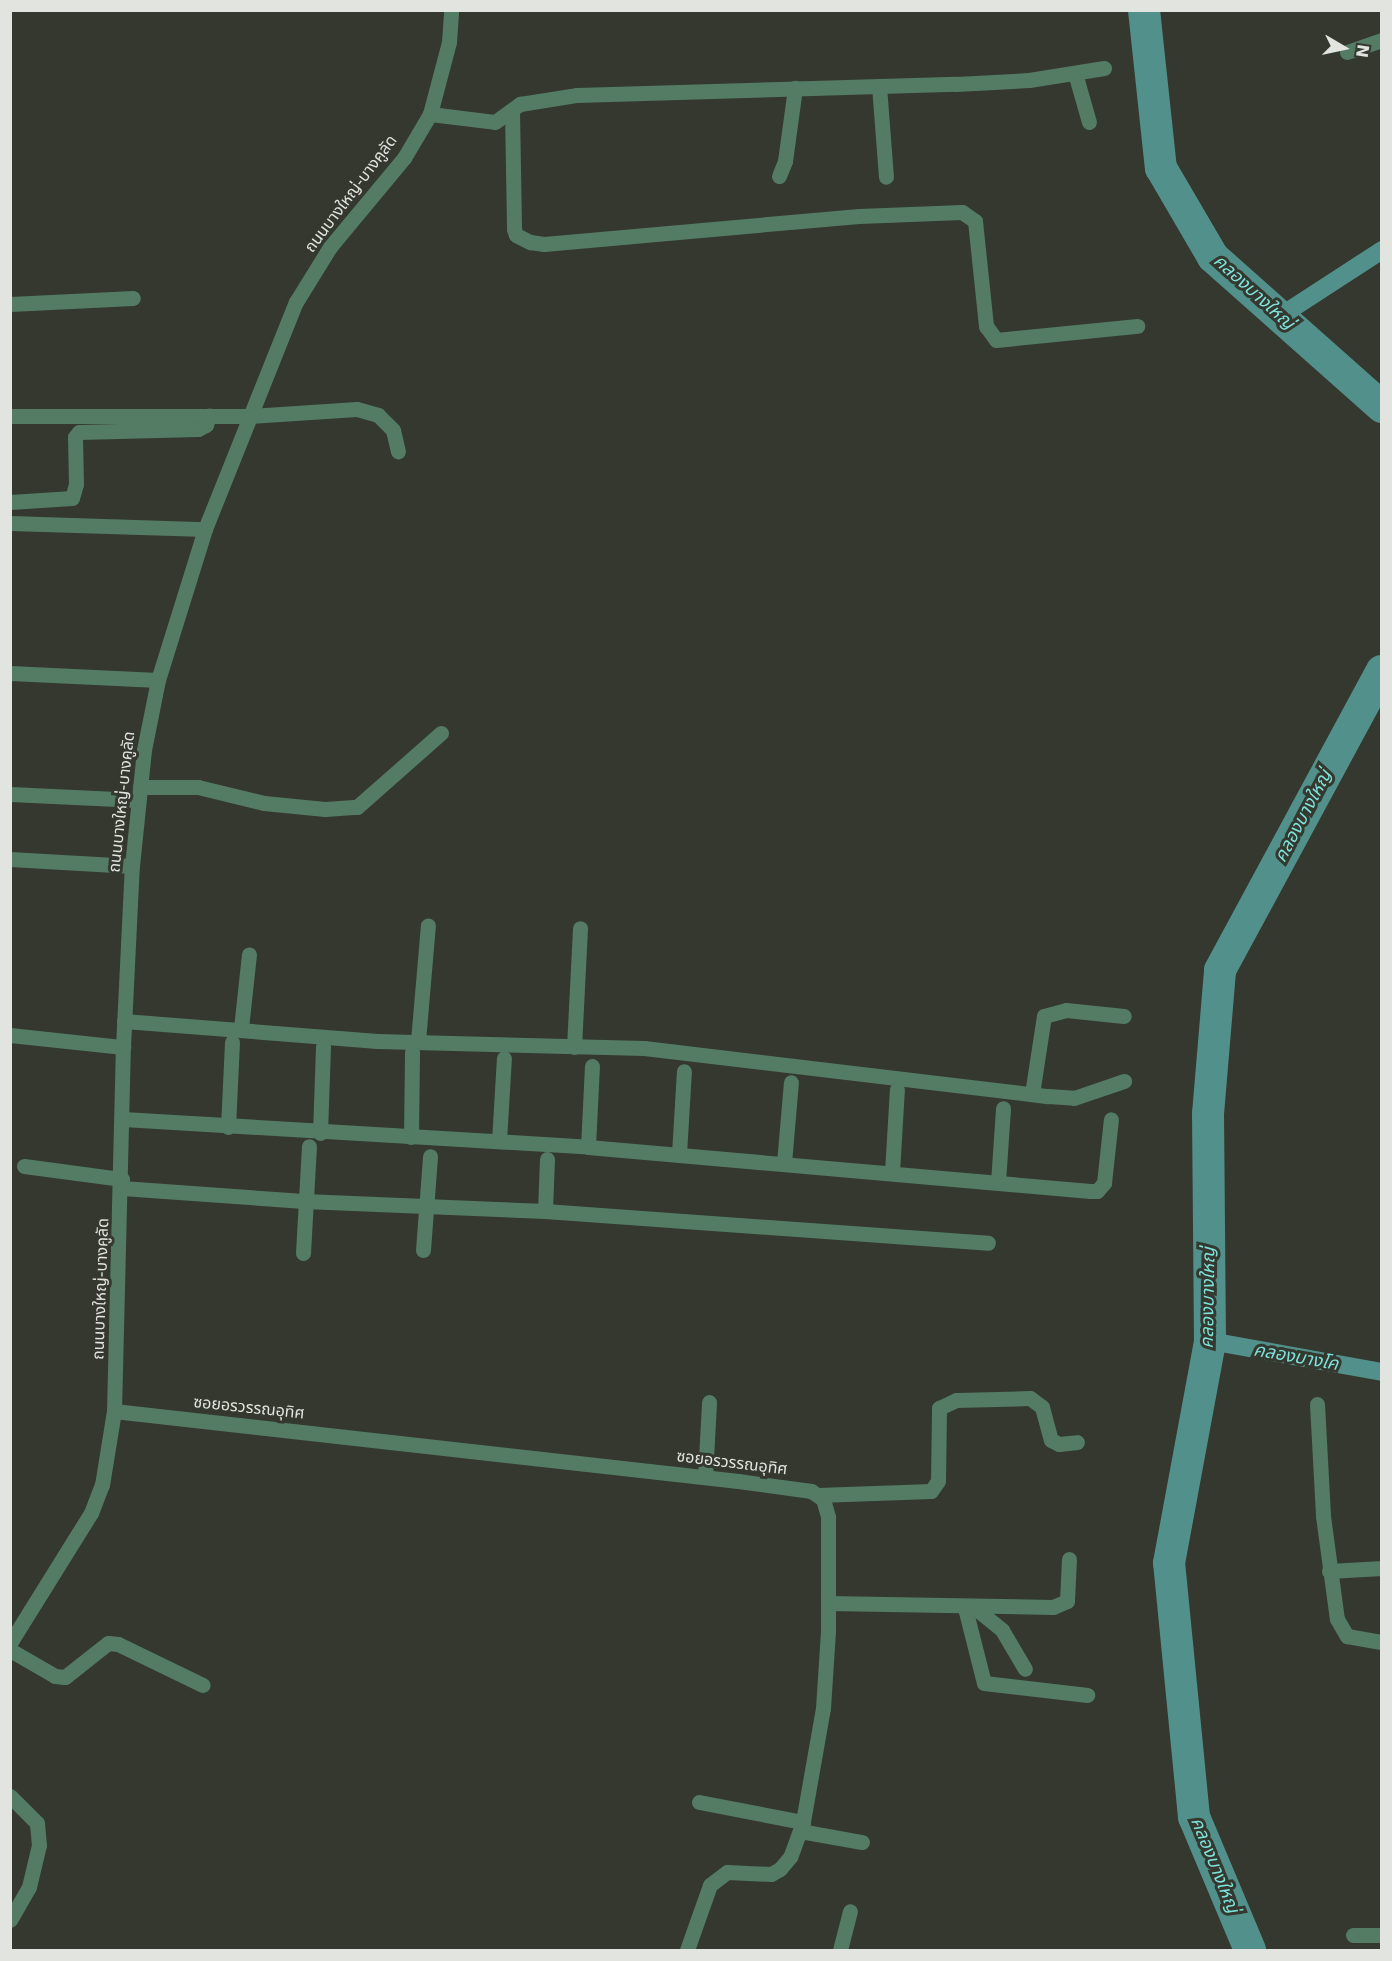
<!DOCTYPE html>
<html>
<head>
<meta charset="utf-8">
<style>
  body { margin:0 }
  #map { position:relative; width:1392px; height:1961px; overflow:hidden; background:#34382f; font-family:"DejaVu Sans","Noto Sans Thai",sans-serif }
  div>[style] { position:absolute }
  .canal>* { height:18px; margin:-9px; padding:0 9px; transform-origin:9px; border-radius:9px; background:#52918b }
  .river>* { height:32px; margin:-16px; padding:0 16px; transform-origin:16px; border-radius:16px; background:#52918b }
  .minor>* { height:15px; margin:-7.5px; padding:0 7.5px; transform-origin:7.5px; border-radius:7.5px; background:#547b64 }
  span { translate:-50% -50%; white-space:nowrap; text-align:center; line-height:1.15; -webkit-text-stroke:6px #34382f; paint-order:stroke }
  .street-label { font-size:16px; color:#e2e4df }
  .water-label { font-size:18px; color:#7de2da; font-style:italic }
  .frame { position:absolute; inset:0; border:12px solid #e2e4df; pointer-events:none }
  .north { position:absolute; left:1314px; top:18px; width:60px; height:60px; -webkit-text-stroke:4px #34382f; paint-order:stroke; rotate:99deg; font-size:16px; font-weight:700; line-height:24px; text-align:center; color:#e2e4df }
  .north::after { content:''; display:block; margin:auto; width:21px; height:27px; background:#e2e4df; clip-path:polygon(50% 0,100% 100%,50% 72%,0 100%) }
</style>
</head>
<body>
<div id="map">
  <div class="canal">
    <i style="left:1279px;top:317px;width:123px;rotate:-33deg"></i>
    <i style="left:1210px;top:1341px;width:175px;rotate:10.2deg"></i>
  </div>
  <div class="river">
    <i style="left:1144px;top:10px;width:159px;rotate:83.9deg"></i>
    <i style="left:1161px;top:168px;width:103px;rotate:59.7deg"></i>
    <i style="left:1213px;top:257px;width:226px;rotate:41.6deg"></i>
    <i style="left:1250px;top:1950px;width:144px;rotate:-112.8deg"></i>
    <i style="left:1194px;top:1817px;width:255px;rotate:-95.6deg"></i>
    <i style="left:1169px;top:1563px;width:226px;rotate:-79.5deg"></i>
    <i style="left:1210px;top:1341px;width:227px;rotate:-90.5deg"></i>
    <i style="left:1208px;top:1114px;width:144px;rotate:-85.2deg"></i>
    <i style="left:1220px;top:970px;width:340px;rotate:-61.6deg"></i>
  </div>
  <div class="minor">
    <i style="left:1347px;top:52px;width:37px;rotate:-19deg"></i>
    <i style="left:1075px;top:73px;width:51px;rotate:74.1deg"></i>
    <i style="left:879px;top:86px;width:91px;rotate:85.6deg"></i>
    <i style="left:512px;top:111px;width:118px;rotate:89deg"></i>
    <i style="left:514px;top:229px;width:6px;rotate:72deg"></i>
    <i style="left:516px;top:235px;width:16px;rotate:27deg"></i>
    <i style="left:530px;top:242px;width:14px;rotate:8deg"></i>
    <i style="left:544px;top:244px;width:316px;rotate:-5.1deg"></i>
    <i style="left:859px;top:216px;width:103px;rotate:-2.2deg"></i>
    <i style="left:962px;top:212px;width:16px;rotate:35deg"></i>
    <i style="left:975px;top:221px;width:106px;rotate:84deg"></i>
    <i style="left:986px;top:326px;width:17px;rotate:54deg"></i>
    <i style="left:996px;top:340px;width:142px;rotate:-5.7deg"></i>
    <i style="left:430px;top:114px;width:65px;rotate:7deg"></i>
    <i style="left:495px;top:122px;width:31px;rotate:-36deg"></i>
    <i style="left:520px;top:104px;width:58px;rotate:-9deg"></i>
    <i style="left:577px;top:95px;width:379px;rotate:-1.7deg"></i>
    <i style="left:956px;top:84px;width:73px;rotate:-3.1deg"></i>
    <i style="left:1029px;top:80px;width:76px;rotate:-9.1deg"></i>
    <i style="left:779px;top:176px;width:16px;rotate:-68deg"></i>
    <i style="left:785px;top:161px;width:74px;rotate:-82.2deg"></i>
    <i style="left:10px;top:304px;width:123px;rotate:-2.8deg"></i>
    <i style="left:10px;top:416px;width:240px"></i>
    <i style="left:250px;top:416px;width:107px;rotate:-3.7deg"></i>
    <i style="left:357px;top:409px;width:22px;rotate:16deg"></i>
    <i style="left:378px;top:415px;width:21px;rotate:45deg"></i>
    <i style="left:393px;top:430px;width:22px;rotate:77deg"></i>
    <i style="left:10px;top:502px;width:62px;rotate:-3.7deg"></i>
    <i style="left:72px;top:498px;width:15px;rotate:-74deg"></i>
    <i style="left:76px;top:484px;width:47px;rotate:-91.2deg"></i>
    <i style="left:75px;top:437px;width:6px;rotate:-51deg"></i>
    <i style="left:79px;top:432px;width:119px;rotate:-1.4deg"></i>
    <i style="left:198px;top:429px;width:9px;rotate:-27deg"></i>
    <i style="left:206px;top:425px;width:10px;rotate:-73deg"></i>
    <i style="left:10px;top:523px;width:195px;rotate:1.8deg"></i>
    <i style="left:10px;top:673px;width:148px;rotate:2.7deg"></i>
    <i style="left:140px;top:787px;width:58px"></i>
    <i style="left:198px;top:787px;width:68px;rotate:13.6deg"></i>
    <i style="left:264px;top:803px;width:61px;rotate:5.6deg"></i>
    <i style="left:325px;top:809px;width:32px;rotate:-4deg"></i>
    <i style="left:357px;top:807px;width:112px;rotate:-41.4deg"></i>
    <i style="left:10px;top:794px;width:128px;rotate:2.7deg"></i>
    <i style="left:10px;top:859px;width:122px;rotate:3.3deg"></i>
    <i style="left:124px;top:1021px;width:254px;rotate:4.5deg"></i>
    <i style="left:377px;top:1041px;width:267px;rotate:1.5deg"></i>
    <i style="left:644px;top:1048px;width:407px;rotate:6.8deg"></i>
    <i style="left:1048px;top:1096px;width:26px;rotate:4deg"></i>
    <i style="left:1074px;top:1098px;width:53px;rotate:-18.8deg"></i>
    <i style="left:241px;top:1028px;width:74px;rotate:-83.8deg"></i>
    <i style="left:10px;top:1035px;width:114px;rotate:6.1deg"></i>
    <i style="left:418px;top:1041px;width:116px;rotate:-85.1deg"></i>
    <i style="left:574px;top:1047px;width:119px;rotate:-87.1deg"></i>
    <i style="left:1032px;top:1094px;width:79px;rotate:-81.3deg"></i>
    <i style="left:1044px;top:1016px;width:23px;rotate:-15deg"></i>
    <i style="left:1066px;top:1010px;width:58px;rotate:5.9deg"></i>
    <i style="left:123px;top:1119px;width:466px;rotate:3.4deg"></i>
    <i style="left:588px;top:1147px;width:504px;rotate:5.01deg"></i>
    <i style="left:1090px;top:1191px;width:7px"></i>
    <i style="left:1097px;top:1191px;width:11px;rotate:-49deg"></i>
    <i style="left:1104px;top:1183px;width:64px;rotate:-83.8deg"></i>
    <i style="left:228px;top:1127px;width:85px;rotate:-87.3deg"></i>
    <i style="left:320px;top:1133px;width:87px;rotate:-88deg"></i>
    <i style="left:411px;top:1137px;width:85px;rotate:-89.3deg"></i>
    <i style="left:499px;top:1141px;width:83px;rotate:-86.6deg"></i>
    <i style="left:588px;top:1147px;width:81px;rotate:-87.2deg"></i>
    <i style="left:679px;top:1154px;width:83px;rotate:-86.6deg"></i>
    <i style="left:784px;top:1163px;width:81px;rotate:-85.1deg"></i>
    <i style="left:24px;top:1166px;width:99px;rotate:7.6deg"></i>
    <i style="left:892px;top:1172px;width:83px;rotate:-86.6deg"></i>
    <i style="left:998px;top:1182px;width:74px;rotate:-86.1deg"></i>
    <i style="left:122px;top:1188px;width:182px;rotate:4.1deg"></i>
    <i style="left:304px;top:1201px;width:241px;rotate:2.4deg"></i>
    <i style="left:545px;top:1211px;width:444px;rotate:4.1deg"></i>
    <i style="left:545px;top:1211px;width:52px;rotate:-87.8deg"></i>
    <i style="left:423px;top:1250px;width:94px;rotate:-85.7deg"></i>
    <i style="left:303px;top:1253px;width:107px;rotate:-86.8deg"></i>
    <i style="left:1317px;top:1404px;width:112px;rotate:86.9deg"></i>
    <i style="left:1323px;top:1516px;width:104px;rotate:82.3deg"></i>
    <i style="left:1337px;top:1619px;width:20px;rotate:60deg"></i>
    <i style="left:1347px;top:1636px;width:36px;rotate:10deg"></i>
    <i style="left:114px;top:1411px;width:628px;rotate:6.4deg"></i>
    <i style="left:738px;top:1481px;width:74px;rotate:7.8deg"></i>
    <i style="left:811px;top:1491px;width:14px;rotate:34deg"></i>
    <i style="left:823px;top:1499px;width:19px;rotate:74deg"></i>
    <i style="left:828px;top:1517px;width:114px;rotate:90deg"></i>
    <i style="left:828px;top:1631px;width:77px;rotate:93.7deg"></i>
    <i style="left:823px;top:1708px;width:116px;rotate:100deg"></i>
    <i style="left:803px;top:1822px;width:37px;rotate:110deg"></i>
    <i style="left:790px;top:1857px;width:16px;rotate:130deg"></i>
    <i style="left:780px;top:1869px;width:10px;rotate:151deg"></i>
    <i style="left:771px;top:1874px;width:44px;rotate:-177.4deg"></i>
    <i style="left:727px;top:1872px;width:21px;rotate:143deg"></i>
    <i style="left:710px;top:1885px;width:69px;rotate:109.5deg"></i>
    <i style="left:705px;top:1477px;width:75px;rotate:-86.9deg"></i>
    <i style="left:818px;top:1495px;width:113px;rotate:-2deg"></i>
    <i style="left:931px;top:1491px;width:12px;rotate:-55deg"></i>
    <i style="left:938px;top:1481px;width:73px;rotate:-89.2deg"></i>
    <i style="left:939px;top:1408px;width:19px;rotate:-25deg"></i>
    <i style="left:956px;top:1400px;width:74px;rotate:-1.5deg"></i>
    <i style="left:1030px;top:1398px;width:15px;rotate:37deg"></i>
    <i style="left:1042px;top:1407px;width:34px;rotate:75deg"></i>
    <i style="left:1051px;top:1440px;width:9px;rotate:27deg"></i>
    <i style="left:1059px;top:1444px;width:18px;rotate:-6deg"></i>
    <i style="left:1329px;top:1571px;width:53px;rotate:-3.2deg"></i>
    <i style="left:828px;top:1603px;width:225px;rotate:1deg"></i>
    <i style="left:1053px;top:1607px;width:15px;rotate:-23deg"></i>
    <i style="left:1067px;top:1601px;width:42px;rotate:-87.3deg"></i>
    <i style="left:965px;top:1608px;width:77px;rotate:75.8deg"></i>
    <i style="left:984px;top:1683px;width:104px;rotate:6.6deg"></i>
    <i style="left:975px;top:1608px;width:35px;rotate:39deg"></i>
    <i style="left:1002px;top:1630px;width:45px;rotate:59.5deg"></i>
    <i style="left:10px;top:1643px;width:153px;rotate:-58.1deg"></i>
    <i style="left:91px;top:1513px;width:30px;rotate:-69deg"></i>
    <i style="left:102px;top:1485px;width:75px;rotate:-80.8deg"></i>
    <i style="left:114px;top:1411px;width:364px;rotate:-88.6deg"></i>
    <i style="left:123px;top:1047px;width:181px;rotate:-87.2deg"></i>
    <i style="left:132px;top:866px;width:117px;rotate:-84.1deg"></i>
    <i style="left:144px;top:750px;width:71px;rotate:-78.7deg"></i>
    <i style="left:158px;top:680px;width:158px;rotate:-72.7deg"></i>
    <i style="left:205px;top:529px;width:245px;rotate:-68.2deg"></i>
    <i style="left:296px;top:302px;width:65px;rotate:-58.3deg"></i>
    <i style="left:330px;top:247px;width:116px;rotate:-50.3deg"></i>
    <i style="left:404px;top:158px;width:51px;rotate:-59.4deg"></i>
    <i style="left:430px;top:114px;width:74px;rotate:-75.2deg"></i>
    <i style="left:449px;top:42px;width:32px;rotate:-86deg"></i>
    <i style="left:10px;top:1650px;width:52px;rotate:30deg"></i>
    <i style="left:55px;top:1676px;width:10px;rotate:6deg"></i>
    <i style="left:65px;top:1677px;width:55px;rotate:-38.3deg"></i>
    <i style="left:108px;top:1643px;width:10px;rotate:6deg"></i>
    <i style="left:118px;top:1644px;width:94px;rotate:25.8deg"></i>
    <i style="left:10px;top:1796px;width:38px;rotate:45deg"></i>
    <i style="left:37px;top:1823px;width:22px;rotate:85deg"></i>
    <i style="left:39px;top:1845px;width:43px;rotate:103.4deg"></i>
    <i style="left:29px;top:1887px;width:38px;rotate:120deg"></i>
    <i style="left:699px;top:1802px;width:106px;rotate:10.9deg"></i>
    <i style="left:800px;top:1831px;width:63px;rotate:10.1deg"></i>
    <i style="left:1353px;top:1935px;width:29px"></i>
    <i style="left:840px;top:1950px;width:40px;rotate:-75.6deg"></i>
  </div>
  <div class="street-label">
    <span style="left:351px;top:194px;rotate:-53deg">ถนนบางใหญ่-บางคูลัด</span>
    <span style="left:122px;top:802px;rotate:-84deg">ถนนบางใหญ่-บางคูลัด</span>
    <span style="left:101px;top:1289px;rotate:-88deg">ถนนบางใหญ่-บางคูลัด</span>
    <span style="left:249px;top:1408px;rotate:6deg">ซอยอรวรรณอุทิศ</span>
    <span style="left:732px;top:1463px;rotate:7deg">ซอยอรวรรณอุทิศ</span>
  </div>
  <div class="water-label">
    <span style="left:1254px;top:292px;rotate:42deg">คลองบางใหญ่</span>
    <span style="left:1303px;top:816px;rotate:-62deg">คลองบางใหญ่</span>
    <span style="left:1208px;top:1298px;rotate:-89deg">คลองบางใหญ่</span>
    <span style="left:1296px;top:1357px;rotate:10deg">คลองบางโค</span>
    <span style="left:1215px;top:1865px;rotate:68deg">คลองบางใหญ่</span>
  </div>
  <div class="frame"></div>
  <div class="north">N</div>
</div>
</body>
</html>
